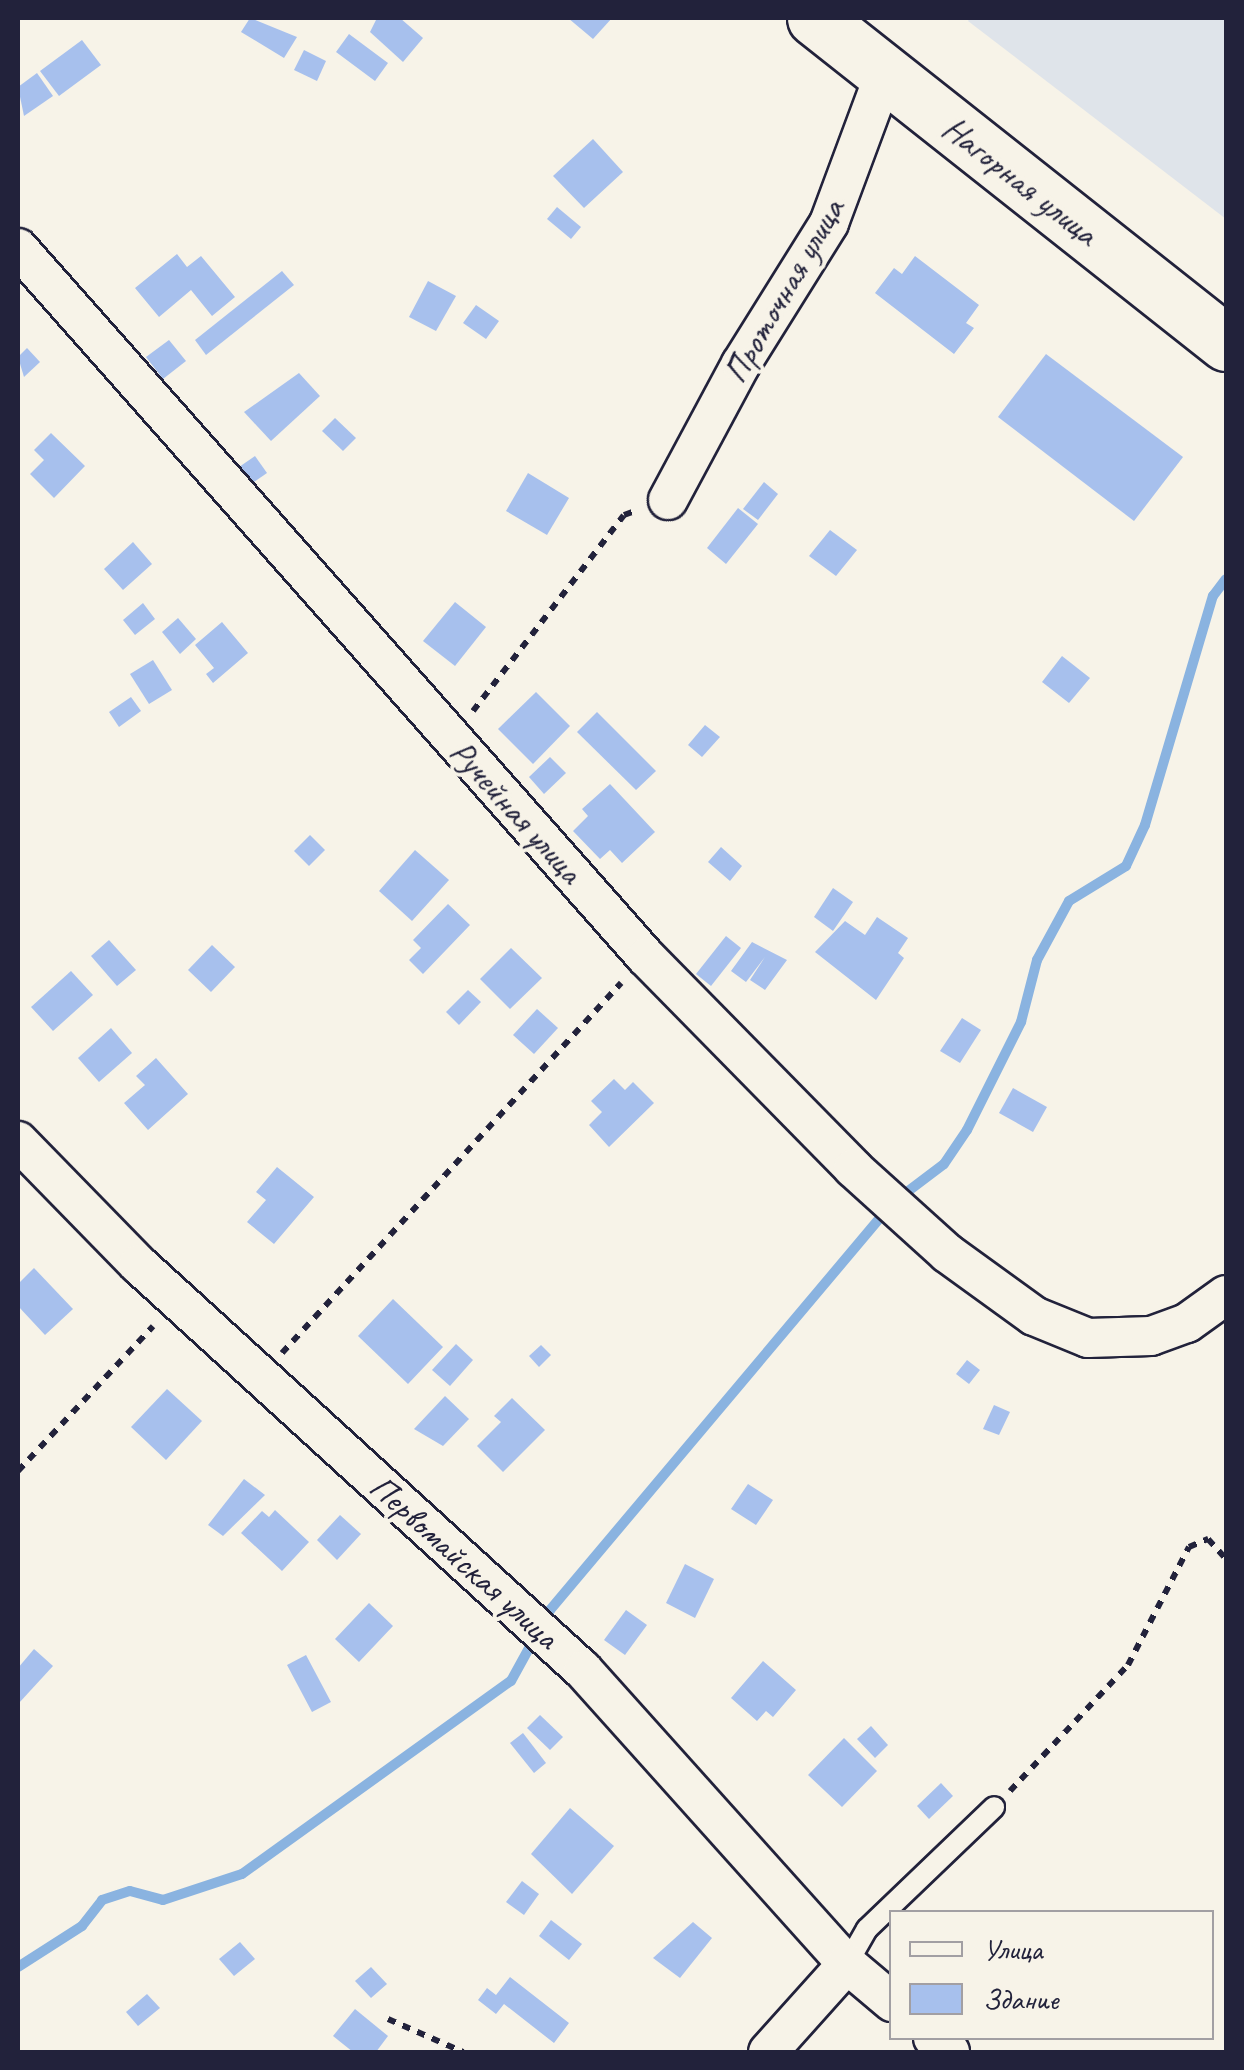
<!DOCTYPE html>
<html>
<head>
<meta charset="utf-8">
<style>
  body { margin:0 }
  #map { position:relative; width:1244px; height:2070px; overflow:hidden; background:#f7f3e8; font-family:Caveat,sans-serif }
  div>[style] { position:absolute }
  .built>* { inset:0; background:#dfe4ea }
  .stream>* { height:10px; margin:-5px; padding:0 5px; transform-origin:5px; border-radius:5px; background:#8ab3e0 }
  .building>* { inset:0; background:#a7c0ed }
  .path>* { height:6px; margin-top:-3px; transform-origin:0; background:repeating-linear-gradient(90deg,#22223b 0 8px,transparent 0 16px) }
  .roads { filter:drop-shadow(2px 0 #22223b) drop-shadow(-2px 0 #22223b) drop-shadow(0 2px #22223b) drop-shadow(0 -2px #22223b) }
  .lane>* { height:20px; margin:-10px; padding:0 10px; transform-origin:10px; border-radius:10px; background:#f7f3e8 }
  .street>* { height:38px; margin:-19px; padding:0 19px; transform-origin:19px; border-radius:19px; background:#f7f3e8 }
  .secondary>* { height:55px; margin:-27.5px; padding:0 27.5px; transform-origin:27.5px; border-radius:27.5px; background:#f7f3e8 }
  span { translate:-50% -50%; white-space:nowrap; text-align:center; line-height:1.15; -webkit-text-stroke:8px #f7f3e8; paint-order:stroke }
  .street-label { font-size:35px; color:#22223b }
  .frame { position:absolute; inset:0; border:20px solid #22223b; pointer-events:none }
  .legend { position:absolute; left:889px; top:1910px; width:325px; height:130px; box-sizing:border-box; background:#f7f3e8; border:2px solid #a29fa3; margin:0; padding:12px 18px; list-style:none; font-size:30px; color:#22223b }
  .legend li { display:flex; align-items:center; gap:20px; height:50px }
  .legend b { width:50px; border:2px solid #a29fa3 }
</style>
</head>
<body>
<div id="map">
  <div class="built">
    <i style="clip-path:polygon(970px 18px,1226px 18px,1226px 219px,968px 21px)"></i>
  </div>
  <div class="stream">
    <i style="left:903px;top:1195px;width:51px;rotate:-37.1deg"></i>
    <i style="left:944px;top:1164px;width:41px;rotate:-55.9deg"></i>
    <i style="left:967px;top:1130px;width:121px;rotate:-63.4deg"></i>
    <i style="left:1021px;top:1022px;width:64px;rotate:-75.5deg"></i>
    <i style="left:1037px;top:960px;width:67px;rotate:-61.5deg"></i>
    <i style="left:1069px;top:901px;width:67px;rotate:-31.6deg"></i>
    <i style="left:1126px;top:866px;width:45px;rotate:-65.1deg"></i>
    <i style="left:1145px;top:825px;width:239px;rotate:-73.5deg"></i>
    <i style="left:1213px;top:596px;width:21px;rotate:-53deg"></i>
    <i style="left:18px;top:1967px;width:76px;rotate:-32.6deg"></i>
    <i style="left:82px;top:1926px;width:33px;rotate:-52deg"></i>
    <i style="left:102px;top:1900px;width:29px;rotate:-18deg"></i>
    <i style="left:130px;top:1891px;width:34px;rotate:15deg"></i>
    <i style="left:163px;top:1900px;width:83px;rotate:-18.2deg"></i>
    <i style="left:242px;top:1874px;width:331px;rotate:-35.7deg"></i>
    <i style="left:511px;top:1681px;width:81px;rotate:-61.2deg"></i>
    <i style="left:550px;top:1610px;width:511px;rotate:-49.92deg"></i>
  </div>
  <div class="building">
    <i style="clip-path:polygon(250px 18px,297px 37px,284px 58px,241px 32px)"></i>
    <i style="clip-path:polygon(377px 18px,400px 18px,423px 38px,403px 62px,370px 32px)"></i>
    <i style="clip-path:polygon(568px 18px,612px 18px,593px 39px)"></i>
    <i style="clip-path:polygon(349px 34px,388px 63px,375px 81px,336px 52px)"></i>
    <i style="clip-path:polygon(82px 40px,101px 65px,59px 96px,40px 71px)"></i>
    <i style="clip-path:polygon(304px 50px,326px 61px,317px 81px,294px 70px)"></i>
    <i style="clip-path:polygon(37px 73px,53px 96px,24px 116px,18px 87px)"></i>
    <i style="clip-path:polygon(593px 139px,623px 172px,584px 208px,553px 176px)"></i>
    <i style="clip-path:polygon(557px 207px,581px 227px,571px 239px,547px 219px)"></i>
    <i style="clip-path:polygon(177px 254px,187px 267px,201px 256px,235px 297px,212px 316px,191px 290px,159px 317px,135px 288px)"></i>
    <i style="clip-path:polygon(915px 256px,979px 305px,966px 323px,974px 328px,954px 354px,875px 293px,894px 268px,902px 274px)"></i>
    <i style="clip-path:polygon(282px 271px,294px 285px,206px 355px,195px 340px)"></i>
    <i style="clip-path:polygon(428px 281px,456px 296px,436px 331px,409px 317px)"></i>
    <i style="clip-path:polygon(476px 305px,499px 321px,486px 339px,463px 323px)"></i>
    <i style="clip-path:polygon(169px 340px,186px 361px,163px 379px,146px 357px)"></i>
    <i style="clip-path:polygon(27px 348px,40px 362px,24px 377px,18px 357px)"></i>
    <i style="clip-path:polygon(1046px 354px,1183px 457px,1134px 521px,998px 417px)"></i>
    <i style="clip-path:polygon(299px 373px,320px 396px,271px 441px,244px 412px)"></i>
    <i style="clip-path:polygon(335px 418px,356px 438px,343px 451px,322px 431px)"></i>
    <i style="clip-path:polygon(51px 433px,85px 466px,54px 498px,30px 474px,44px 460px,34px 450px)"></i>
    <i style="clip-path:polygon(255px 456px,267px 473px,241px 491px,229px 474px)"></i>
    <i style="clip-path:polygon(528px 473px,569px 498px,547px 535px,506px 511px)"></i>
    <i style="clip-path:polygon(764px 482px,778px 494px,758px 520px,743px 509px)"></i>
    <i style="clip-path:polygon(738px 508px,758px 524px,726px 564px,707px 548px)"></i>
    <i style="clip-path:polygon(830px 530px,857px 550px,836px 576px,809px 556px)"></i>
    <i style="clip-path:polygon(133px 542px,152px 564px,123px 590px,104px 569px)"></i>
    <i style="clip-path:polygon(455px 602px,486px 627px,455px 666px,423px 641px)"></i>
    <i style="clip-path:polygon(143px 603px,155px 619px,135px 635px,123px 620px)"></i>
    <i style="clip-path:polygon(178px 618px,196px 639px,180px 654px,162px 632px)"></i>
    <i style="clip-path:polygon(222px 622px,248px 653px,213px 683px,206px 674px,214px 668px,195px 645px)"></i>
    <i style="clip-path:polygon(1062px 656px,1090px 678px,1069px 703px,1042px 682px)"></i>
    <i style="clip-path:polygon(153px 660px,172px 690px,149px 704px,130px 674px)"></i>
    <i style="clip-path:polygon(536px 692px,570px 726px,533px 764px,498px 729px)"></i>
    <i style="clip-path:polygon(131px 697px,141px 711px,119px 727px,109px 712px)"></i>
    <i style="clip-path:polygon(597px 712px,656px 771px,636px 790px,577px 732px)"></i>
    <i style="clip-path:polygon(705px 725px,720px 737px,702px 757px,688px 745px)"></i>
    <i style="clip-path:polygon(550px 757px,566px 773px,544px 794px,529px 777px)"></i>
    <i style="clip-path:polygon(610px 784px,655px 832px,622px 863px,610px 850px,600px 859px,573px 831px,588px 816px,582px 809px)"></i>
    <i style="clip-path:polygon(310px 835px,325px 850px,309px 866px,294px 851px)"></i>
    <i style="clip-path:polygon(721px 847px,742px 866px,730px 881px,708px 862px)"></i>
    <i style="clip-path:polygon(415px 850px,449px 880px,412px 921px,379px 891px)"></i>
    <i style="clip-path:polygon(833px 888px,853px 902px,833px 931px,814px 917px)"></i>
    <i style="clip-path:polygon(448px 904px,470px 925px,423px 974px,409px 960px,421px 948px,413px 940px)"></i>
    <i style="clip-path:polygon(877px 917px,908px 938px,898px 953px,904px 958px,876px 1000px,815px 952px,845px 921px,865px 935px)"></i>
    <i style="clip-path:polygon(726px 936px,741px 948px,711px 986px,696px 974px)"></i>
    <i style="clip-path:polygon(109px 940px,136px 970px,117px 986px,91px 956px)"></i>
    <i style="clip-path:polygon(752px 942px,787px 960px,765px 990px,750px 980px,765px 957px,746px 982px,731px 971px)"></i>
    <i style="clip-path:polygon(212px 945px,235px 967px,211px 992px,188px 970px)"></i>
    <i style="clip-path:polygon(511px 948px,542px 978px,510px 1009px,480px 979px)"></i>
    <i style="clip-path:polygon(71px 971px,93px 995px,53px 1031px,31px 1007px)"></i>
    <i style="clip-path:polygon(468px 990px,481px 1002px,459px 1025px,446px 1012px)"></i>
    <i style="clip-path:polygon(537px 1009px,558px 1028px,534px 1054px,513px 1035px)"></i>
    <i style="clip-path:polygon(962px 1018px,981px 1030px,960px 1063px,940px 1051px)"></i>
    <i style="clip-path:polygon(111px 1028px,132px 1053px,99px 1082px,78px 1058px)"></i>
    <i style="clip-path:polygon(156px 1058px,188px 1094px,148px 1130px,124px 1103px,145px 1085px,136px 1076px)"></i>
    <i style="clip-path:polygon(614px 1079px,625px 1090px,633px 1082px,654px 1103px,609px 1147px,589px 1125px,602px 1112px,591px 1101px)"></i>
    <i style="clip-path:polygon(1013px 1088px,1047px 1107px,1033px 1132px,999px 1113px)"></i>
    <i style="clip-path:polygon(277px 1167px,314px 1197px,274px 1244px,247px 1222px,266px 1200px,256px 1192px)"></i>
    <i style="clip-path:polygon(34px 1268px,73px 1309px,45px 1335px,18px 1306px,18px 1284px)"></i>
    <i style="clip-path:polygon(393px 1299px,443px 1347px,408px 1384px,358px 1336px)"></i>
    <i style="clip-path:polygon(456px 1344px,473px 1360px,450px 1386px,432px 1370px)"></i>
    <i style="clip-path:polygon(541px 1345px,551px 1355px,539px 1367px,529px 1356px)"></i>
    <i style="clip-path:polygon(967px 1360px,980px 1370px,969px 1384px,956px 1374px)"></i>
    <i style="clip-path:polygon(167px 1389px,202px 1421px,166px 1460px,131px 1427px)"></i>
    <i style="clip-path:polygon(445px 1396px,469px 1419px,443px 1446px,414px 1429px)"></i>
    <i style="clip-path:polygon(512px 1398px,545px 1430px,503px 1472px,477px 1446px,501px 1422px,494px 1416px)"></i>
    <i style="clip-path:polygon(994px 1405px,1010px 1412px,999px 1435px,983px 1429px)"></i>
    <i style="clip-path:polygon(244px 1479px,265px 1495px,223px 1536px,208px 1525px)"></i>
    <i style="clip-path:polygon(748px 1484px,773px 1500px,756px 1525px,731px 1509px)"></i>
    <i style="clip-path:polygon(275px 1510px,309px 1542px,282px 1571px,241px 1533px,262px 1511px,269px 1517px)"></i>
    <i style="clip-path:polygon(340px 1515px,361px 1534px,337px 1560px,317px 1540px)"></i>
    <i style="clip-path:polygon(685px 1564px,714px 1579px,695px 1618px,666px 1603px)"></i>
    <i style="clip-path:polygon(369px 1603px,393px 1626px,359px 1662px,335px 1639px)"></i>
    <i style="clip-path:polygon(626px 1610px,647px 1625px,625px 1655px,604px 1640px)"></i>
    <i style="clip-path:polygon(34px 1649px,53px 1666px,19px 1703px,18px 1668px)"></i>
    <i style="clip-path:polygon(306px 1655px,331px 1702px,312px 1712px,287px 1665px)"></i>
    <i style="clip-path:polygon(763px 1661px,796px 1690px,773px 1717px,766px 1711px,757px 1721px,731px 1698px)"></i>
    <i style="clip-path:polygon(540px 1715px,563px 1737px,550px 1750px,527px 1728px)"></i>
    <i style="clip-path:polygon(871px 1726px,888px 1745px,875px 1758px,857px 1739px)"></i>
    <i style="clip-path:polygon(523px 1733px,546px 1763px,534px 1773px,510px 1743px)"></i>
    <i style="clip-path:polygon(844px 1738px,877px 1771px,842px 1807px,808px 1775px)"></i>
    <i style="clip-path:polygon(941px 1783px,953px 1796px,929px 1819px,917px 1806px)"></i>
    <i style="clip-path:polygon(570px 1808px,614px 1846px,572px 1894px,531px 1854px)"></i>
    <i style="clip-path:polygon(522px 1881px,539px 1894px,524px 1915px,506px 1902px)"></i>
    <i style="clip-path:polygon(551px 1920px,582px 1944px,569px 1960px,539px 1936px)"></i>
    <i style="clip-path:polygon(693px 1922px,712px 1938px,680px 1978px,653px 1958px)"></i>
    <i style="clip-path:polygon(240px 1942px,255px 1959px,234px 1976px,219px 1959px)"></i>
    <i style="clip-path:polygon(371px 1967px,387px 1984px,371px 1998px,355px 1981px)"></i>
    <i style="clip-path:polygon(510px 1977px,569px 2023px,554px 2043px,504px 2004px,496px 2014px,478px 2000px,487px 1988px,496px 1995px)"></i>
    <i style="clip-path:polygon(147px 1994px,160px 2008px,138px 2026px,126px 2012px)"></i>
    <i style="clip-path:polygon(355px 2009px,388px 2036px,376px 2052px,353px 2052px,333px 2036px)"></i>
  </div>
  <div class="path">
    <i style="left:473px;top:711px;width:247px;rotate:-52.4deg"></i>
    <i style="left:624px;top:515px;width:15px;rotate:-20deg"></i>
    <i style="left:282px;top:1353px;width:502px;rotate:-47.5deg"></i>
    <i style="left:18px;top:1471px;width:198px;rotate:-47deg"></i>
    <i style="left:1010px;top:1791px;width:173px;rotate:-46.9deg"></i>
    <i style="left:1128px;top:1665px;width:133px;rotate:-62.7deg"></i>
    <i style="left:1189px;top:1547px;width:21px;rotate:-23deg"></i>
    <i style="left:1208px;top:1539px;width:27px;rotate:48deg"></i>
    <i style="left:388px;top:2019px;width:82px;rotate:23.7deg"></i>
  </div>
  <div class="roads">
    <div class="lane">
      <i style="left:847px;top:1964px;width:40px;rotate:-60.3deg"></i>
      <i style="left:867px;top:1929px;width:176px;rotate:-43.8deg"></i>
    </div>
    <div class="street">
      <i style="left:18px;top:248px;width:947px;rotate:48.47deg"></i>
      <i style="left:646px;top:957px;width:296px;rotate:45.5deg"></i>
      <i style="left:853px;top:1168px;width:127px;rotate:42.1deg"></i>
      <i style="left:947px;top:1253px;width:107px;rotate:35.9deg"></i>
      <i style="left:1034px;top:1316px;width:58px;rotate:22.2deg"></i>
      <i style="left:1088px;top:1338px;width:63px;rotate:-1.8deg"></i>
      <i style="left:1151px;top:1336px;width:38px;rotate:-20deg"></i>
      <i style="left:1187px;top:1323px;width:48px;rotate:-35.7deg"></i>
      <i style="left:668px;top:500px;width:154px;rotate:-61.8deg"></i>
      <i style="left:741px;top:364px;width:166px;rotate:-58deg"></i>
      <i style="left:829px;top:223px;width:158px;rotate:-69.6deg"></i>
      <i style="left:18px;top:1141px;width:172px;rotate:45.7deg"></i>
      <i style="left:138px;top:1264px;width:602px;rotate:42.38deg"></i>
      <i style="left:583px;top:1670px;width:395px;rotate:48.1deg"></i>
      <i style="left:847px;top:1964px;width:59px;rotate:40.2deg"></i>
      <i style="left:933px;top:2038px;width:22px;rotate:39deg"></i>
      <i style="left:768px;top:2052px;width:118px;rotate:-48.1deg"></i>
    </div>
    <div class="secondary">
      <i style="left:815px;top:18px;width:524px;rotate:38.34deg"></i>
    </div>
  </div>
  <div class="street-label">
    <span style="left:1020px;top:181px;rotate:38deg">Нагорная улица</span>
    <span style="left:784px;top:291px;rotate:-60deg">Проточная улица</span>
    <span style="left:516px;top:812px;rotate:48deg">Ручейная улица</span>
    <span style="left:464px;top:1562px;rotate:42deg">Первомайская улица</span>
  </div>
  <div class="frame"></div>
  <ul class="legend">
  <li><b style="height:12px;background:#f7f3e8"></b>Улица</li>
  <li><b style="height:28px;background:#a7c0ed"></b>Здание</li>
  </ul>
</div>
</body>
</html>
